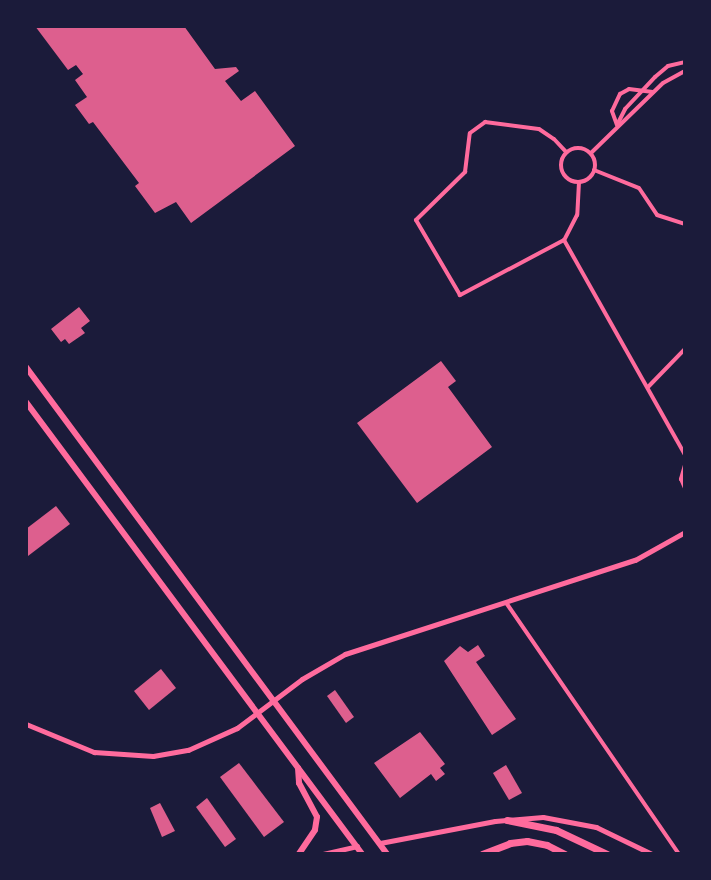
<!DOCTYPE html>
<html>
<head>
<meta charset="utf-8">
<style>
  body { margin:0 }
  #map { position:relative; width:711px; height:880px; overflow:hidden; background:#1b1b3a; font-family:"Archivo Narrow",sans-serif }
  div>[style] { position:absolute }
  .building>* { inset:0; background:#dd5f8e }
  .minor>* { height:4px; margin:-2px; padding:0 2px; transform-origin:2px; border-radius:2px; background:#ff6b9d }
  .minor>.ring { margin:-2px; padding:0; box-sizing:content-box; background:none; border:4px solid #ff6b9d; border-radius:50% }
  .secondary>* { height:5px; margin:-2.5px; padding:0 2.5px; transform-origin:2.5px; border-radius:2.5px; background:#ff6b9d }
  .trunk>* { height:6px; margin:-3px; padding:0 3px; transform-origin:3px; border-radius:3px; background:#ff6b9d }
  .motorway>* { height:7px; margin:-3.5px; padding:0 3.5px; transform-origin:3.5px; border-radius:3.5px; background:#ff6b9d }
  span { translate:-50% -50%; white-space:nowrap; text-align:center; line-height:1.15; -webkit-text-stroke:6px #1b1b3a; paint-order:stroke }
  .frame { position:absolute; inset:0; border:28px solid #1b1b3a; pointer-events:none }
</style>
</head>
<body>
<div id="map">
  <div class="building">
    <i style="clip-path:polygon(35px 26px,184px 26px,215px 69px,236px 67px,239px 71px,225px 81px,241px 101px,255px 91px,295px 146px,191px 223px,176px 202px,155px 213px,135px 186px,139px 183px,93px 122px,89px 124px,75px 105px,87px 97px,75px 80px,83px 74px,76px 65px,68px 70px)"></i>
    <i style="clip-path:polygon(79px 307px,90px 321px,81px 328px,85px 333px,69px 344px,65px 339px,61px 342px,51px 329px)"></i>
    <i style="clip-path:polygon(441px 361px,456px 381px,448px 387px,492px 447px,417px 503px,357px 423px)"></i>
    <i style="clip-path:polygon(56px 506px,70px 524px,28px 556px,26px 529px)"></i>
    <i style="clip-path:polygon(478px 645px,485px 656px,476px 662px,516px 719px,492px 735px,444px 661px,460px 646px,468px 652px)"></i>
    <i style="clip-path:polygon(161px 669px,176px 688px,149px 710px,134px 691px)"></i>
    <i style="clip-path:polygon(335px 690px,354px 717px,346px 723px,327px 696px)"></i>
    <i style="clip-path:polygon(420px 732px,445px 764px,440px 768px,445px 774px,436px 781px,431px 774px,400px 798px,374px 763px)"></i>
    <i style="clip-path:polygon(239px 763px,284px 822px,264px 837px,220px 777px)"></i>
    <i style="clip-path:polygon(506px 765px,522px 793px,509px 800px,493px 773px)"></i>
    <i style="clip-path:polygon(207px 798px,236px 839px,225px 847px,196px 807px)"></i>
    <i style="clip-path:polygon(160px 803px,175px 831px,162px 837px,150px 808px)"></i>
  </div>
  <div class="minor">
    <i style="left:618px;top:123px;width:16px;rotate:-63deg"></i>
    <i style="left:625px;top:109px;width:44px;rotate:-46.8deg"></i>
    <i style="left:655px;top:77px;width:17px;rotate:-40deg"></i>
    <i style="left:668px;top:66px;width:17px;rotate:-13deg"></i>
    <i style="left:617px;top:125px;width:15px;rotate:-110deg"></i>
    <i style="left:612px;top:111px;width:19px;rotate:-65deg"></i>
    <i style="left:620px;top:94px;width:10px;rotate:-29deg"></i>
    <i style="left:629px;top:89px;width:24px;rotate:7deg"></i>
    <i class="ring" style="left:561px;top:148px;width:30px;height:30px"></i>
    <i style="left:591px;top:153px;width:100px;rotate:-44.2deg"></i>
    <i style="left:663px;top:83px;width:25px;rotate:-29deg"></i>
    <i style="left:594px;top:170px;width:48px;rotate:21.8deg"></i>
    <i style="left:639px;top:188px;width:32px;rotate:56deg"></i>
    <i style="left:657px;top:215px;width:29px;rotate:18deg"></i>
    <i style="left:579px;top:182px;width:33px;rotate:93deg"></i>
    <i style="left:577px;top:215px;width:28px;rotate:117deg"></i>
    <i style="left:564px;top:240px;width:247px;rotate:60.6deg"></i>
    <i style="left:564px;top:240px;width:118px;rotate:152.1deg"></i>
    <i style="left:460px;top:295px;width:87px;rotate:-120.4deg"></i>
    <i style="left:416px;top:220px;width:69px;rotate:-44.4deg"></i>
    <i style="left:465px;top:172px;width:39px;rotate:-83deg"></i>
    <i style="left:470px;top:133px;width:19px;rotate:-36deg"></i>
    <i style="left:485px;top:122px;width:54px;rotate:7.4deg"></i>
    <i style="left:539px;top:129px;width:18px;rotate:34deg"></i>
    <i style="left:554px;top:139px;width:18px;rotate:47deg"></i>
    <i style="left:649px;top:386px;width:52px;rotate:-45.8deg"></i>
    <i style="left:685px;top:465px;width:15px;rotate:106deg"></i>
    <i style="left:681px;top:479px;width:10px;rotate:66deg"></i>
    <i style="left:507px;top:604px;width:303px;rotate:55.5deg"></i>
  </div>
  <div class="secondary">
    <i style="left:26px;top:724px;width:74px;rotate:22.4deg"></i>
    <i style="left:94px;top:752px;width:59px;rotate:3.9deg"></i>
    <i style="left:153px;top:756px;width:36px;rotate:-10deg"></i>
    <i style="left:188px;top:750px;width:54px;rotate:-24.2deg"></i>
    <i style="left:237px;top:728px;width:81px;rotate:-37deg"></i>
    <i style="left:302px;top:679px;width:50px;rotate:-30.2deg"></i>
    <i style="left:345px;top:654px;width:305px;rotate:-18deg"></i>
    <i style="left:635px;top:560px;width:57px;rotate:-29.2deg"></i>
    <i style="left:380px;top:843px;width:117px;rotate:-10.8deg"></i>
    <i style="left:495px;top:821px;width:48px;rotate:-4.8deg"></i>
    <i style="left:543px;top:817px;width:54px;rotate:10.7deg"></i>
    <i style="left:596px;top:827px;width:62px;rotate:25.7deg"></i>
    <i style="left:323px;top:854px;width:35px;rotate:-13deg"></i>
  </div>
  <div class="trunk">
    <i style="left:26px;top:367px;width:606px;rotate:53.45deg"></i>
    <i style="left:26px;top:402px;width:563px;rotate:53.37deg"></i>
    <i style="left:298px;top:768px;width:15px;rotate:86deg"></i>
    <i style="left:299px;top:783px;width:38px;rotate:62deg"></i>
    <i style="left:317px;top:817px;width:13px;rotate:99deg"></i>
    <i style="left:315px;top:830px;width:29px;rotate:124deg"></i>
  </div>
  <div class="motorway">
    <i style="left:507px;top:820px;width:50px;rotate:11.5deg"></i>
    <i style="left:556px;top:830px;width:56px;rotate:25.2deg"></i>
    <i style="left:482px;top:854px;width:30px;rotate:-21deg"></i>
    <i style="left:510px;top:843px;width:17px;rotate:-7deg"></i>
    <i style="left:527px;top:841px;width:20px;rotate:11deg"></i>
    <i style="left:547px;top:845px;width:20px;rotate:27deg"></i>
  </div>
  <div class="frame"></div>
</div>
</body>
</html>
